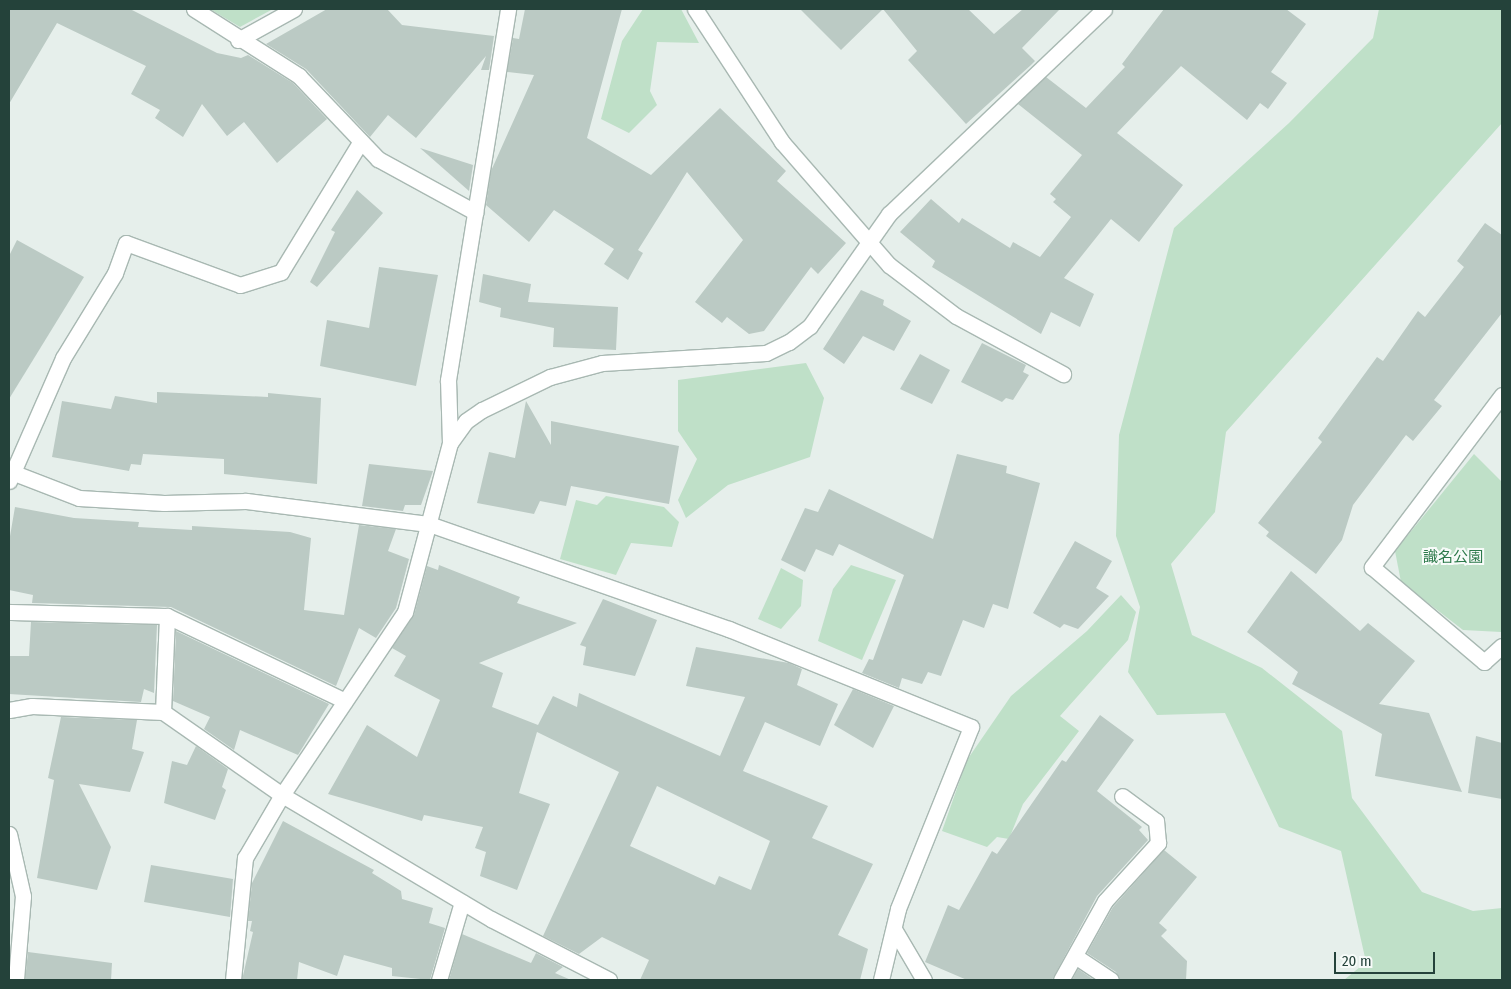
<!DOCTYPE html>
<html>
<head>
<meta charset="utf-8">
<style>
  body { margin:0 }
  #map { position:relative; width:1511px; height:989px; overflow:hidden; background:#e6efeb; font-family:"Fira Sans Condensed","Noto Sans JP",sans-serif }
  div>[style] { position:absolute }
  .green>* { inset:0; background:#bfe0c8 }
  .building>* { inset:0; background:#bbcac4 }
  .roads { filter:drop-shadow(1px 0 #a8b8b2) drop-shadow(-1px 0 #a8b8b2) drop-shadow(0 1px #a8b8b2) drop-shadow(0 -1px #a8b8b2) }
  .street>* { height:15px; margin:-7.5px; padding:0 7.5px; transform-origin:7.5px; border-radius:7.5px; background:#fff }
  span { translate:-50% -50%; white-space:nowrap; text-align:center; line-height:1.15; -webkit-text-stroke:4px #f7fbf9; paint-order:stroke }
  .park-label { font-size:15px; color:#2d7a4b }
  .frame { position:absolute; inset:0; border:10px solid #24423a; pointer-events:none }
  .scale { position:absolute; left:1334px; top:952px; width:101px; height:22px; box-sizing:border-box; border:2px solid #24423a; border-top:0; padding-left:6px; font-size:15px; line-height:18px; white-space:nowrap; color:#24423a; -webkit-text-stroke:4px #f7fbf9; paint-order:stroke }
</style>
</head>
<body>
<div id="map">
  <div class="green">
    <i style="clip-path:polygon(210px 9px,273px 9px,240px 27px)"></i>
    <i style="clip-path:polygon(643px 9px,681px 9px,699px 43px,657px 42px,650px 91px,657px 105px,629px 133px,601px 119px,622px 41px)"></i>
    <i style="clip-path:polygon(1379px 9px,1502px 9px,1502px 123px,1226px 432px,1215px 512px,1171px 564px,1192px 635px,1262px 668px,1342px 731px,1352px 798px,1422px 892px,1473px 911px,1502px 908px,1502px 980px,1344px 980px,1366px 962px,1341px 851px,1279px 827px,1225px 713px,1157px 715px,1128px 672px,1140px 607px,1116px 536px,1119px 435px,1174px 228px,1289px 123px,1373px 38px)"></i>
    <i style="clip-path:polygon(806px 363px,824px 398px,810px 457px,728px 485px,686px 518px,678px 500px,697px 459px,678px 431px,678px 380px)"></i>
    <i style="clip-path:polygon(1474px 454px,1502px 482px,1501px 632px,1463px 630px,1401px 582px,1395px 551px)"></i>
    <i style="clip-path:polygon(606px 496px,664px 507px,679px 522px,672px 547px,631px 543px,616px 575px,560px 559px,576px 500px,597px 505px)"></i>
    <i style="clip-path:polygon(851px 565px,896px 580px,862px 660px,818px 641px,833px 589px)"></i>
    <i style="clip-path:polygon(781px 568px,803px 580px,801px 606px,781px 629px,758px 619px)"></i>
    <i style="clip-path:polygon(1121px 595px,1136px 612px,1128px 640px,1060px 716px,1079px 731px,1023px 804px,1009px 839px,997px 837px,987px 847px,942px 831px,967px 760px,1011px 696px,1087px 631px)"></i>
  </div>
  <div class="building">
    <i style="clip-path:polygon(9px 9px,130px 9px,217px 53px,241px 58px,248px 55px,293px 83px,327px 119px,277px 163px,244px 122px,227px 136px,202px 104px,183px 137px,155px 118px,160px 110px,131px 94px,146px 66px,57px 23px,9px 104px)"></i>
    <i style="clip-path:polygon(327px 9px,387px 9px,402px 25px,494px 36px,489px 70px,481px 70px,486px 56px,416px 138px,388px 115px,370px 137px,306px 69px,266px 44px)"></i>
    <i style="clip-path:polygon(525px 9px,622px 9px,587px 138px,651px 175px,720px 108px,786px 171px,777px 181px,846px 243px,818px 274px,811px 267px,764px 331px,749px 334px,727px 317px,722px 323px,695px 302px,743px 240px,687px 172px,638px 250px,643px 253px,628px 280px,604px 264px,614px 249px,554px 210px,529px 242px,486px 205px,491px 171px,534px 75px,507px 72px,513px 38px,519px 39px)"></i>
    <i style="clip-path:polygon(800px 9px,968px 9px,994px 34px,1023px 9px,1060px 9px,1022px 48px,1035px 61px,1031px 65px,966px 124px,908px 60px,917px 51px,883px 9px,841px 50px)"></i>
    <i style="clip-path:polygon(1164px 9px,1286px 9px,1306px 24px,1271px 72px,1287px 83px,1268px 109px,1260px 103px,1247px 120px,1181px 66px,1117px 133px,1183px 185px,1139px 242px,1111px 219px,1064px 278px,1094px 294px,1080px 327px,1051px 312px,1041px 334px,932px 267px,935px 261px,900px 232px,931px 199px,959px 223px,962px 218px,1010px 248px,1013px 242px,1040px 257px,1071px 217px,1053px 202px,1056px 199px,1050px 194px,1082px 155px,1018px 104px,1046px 77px,1086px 108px,1125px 67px,1122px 64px)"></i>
    <i style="clip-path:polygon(420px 148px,473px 165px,469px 191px)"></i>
    <i style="clip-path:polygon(357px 190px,383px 213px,317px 287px,310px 282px,335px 232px,331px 230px)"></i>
    <i style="clip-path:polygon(1485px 223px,1502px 235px,1502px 313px,1434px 400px,1442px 406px,1413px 441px,1406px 435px,1353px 505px,1342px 540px,1316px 574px,1266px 536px,1269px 532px,1258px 523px,1322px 442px,1318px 438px,1377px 357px,1383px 361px,1418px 311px,1425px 317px,1464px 267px,1457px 261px)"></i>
    <i style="clip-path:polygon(17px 240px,84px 277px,9px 399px,9px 256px)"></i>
    <i style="clip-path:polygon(379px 267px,438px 275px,416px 386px,320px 366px,327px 320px,369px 328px)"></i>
    <i style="clip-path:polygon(483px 274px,531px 284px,528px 302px,618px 307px,616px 350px,553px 347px,554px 328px,500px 317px,501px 308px,479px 302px)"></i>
    <i style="clip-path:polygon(861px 290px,884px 300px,883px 305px,911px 321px,894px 351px,863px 336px,844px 364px,823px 349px)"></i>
    <i style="clip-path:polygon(982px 343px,1026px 365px,1023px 372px,1029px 375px,1013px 400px,1006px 398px,1002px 402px,961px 382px)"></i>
    <i style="clip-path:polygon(920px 354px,950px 370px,932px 404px,900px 389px)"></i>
    <i style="clip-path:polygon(157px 392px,268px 397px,268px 393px,321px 398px,317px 484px,224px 474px,224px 459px,143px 454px,141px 465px,131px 464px,129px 471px,52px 457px,62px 401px,111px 409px,115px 396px,157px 403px)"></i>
    <i style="clip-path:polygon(526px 401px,551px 445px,551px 421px,679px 446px,669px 504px,571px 486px,566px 506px,540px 501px,534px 514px,477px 503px,489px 452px,515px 458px)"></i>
    <i style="clip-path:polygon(957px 454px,1007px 466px,1006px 473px,1040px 483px,1008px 609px,993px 604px,984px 628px,963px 620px,941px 676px,928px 672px,922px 684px,902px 678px,899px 688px,862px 673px,869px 659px,873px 660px,904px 575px,839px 544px,833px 556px,816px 549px,805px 572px,781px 560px,805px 508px,818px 512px,829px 489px,933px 539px)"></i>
    <i style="clip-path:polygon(369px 464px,433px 471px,421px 505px,405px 505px,403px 511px,362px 506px)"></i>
    <i style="clip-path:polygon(15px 507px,74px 518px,139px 522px,138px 527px,192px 530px,192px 526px,290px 532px,311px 538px,304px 610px,344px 615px,359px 525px,396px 529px,388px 551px,409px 559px,396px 608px,376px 638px,359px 628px,336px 686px,171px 607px,32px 603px,33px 595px,9px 590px,9px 542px)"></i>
    <i style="clip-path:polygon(1075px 541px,1112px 561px,1096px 588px,1109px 596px,1078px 629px,1064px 624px,1060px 628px,1033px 613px)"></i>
    <i style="clip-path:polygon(evenodd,439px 565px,520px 597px,517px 603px,577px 623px,479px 663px,503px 673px,492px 707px,538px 725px,553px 696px,577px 707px,579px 693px,720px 756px,745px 697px,686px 686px,696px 647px,789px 663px,802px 669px,797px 685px,838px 704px,820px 746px,765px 722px,743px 771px,828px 806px,812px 838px,873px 864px,838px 935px,868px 949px,860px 980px,640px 980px,649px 960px,602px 937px,579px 954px,543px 936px,619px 772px,537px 732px,519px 793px,550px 804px,517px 890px,480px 876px,486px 852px,475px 848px,483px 827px,424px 815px,422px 821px,328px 794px,367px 725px,417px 757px,440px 700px,394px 676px,406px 656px,392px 648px,414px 615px,427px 566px,438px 570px,439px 565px,657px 786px,770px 841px,751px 890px,719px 876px,715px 885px,630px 846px,657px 786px)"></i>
    <i style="clip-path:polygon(1291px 571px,1360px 631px,1368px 623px,1415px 661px,1379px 704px,1429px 713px,1462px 792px,1375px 776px,1382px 734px,1292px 684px,1298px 672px,1247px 632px)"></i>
    <i style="clip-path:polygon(603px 599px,657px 620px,635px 676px,583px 665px,586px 647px,580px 645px)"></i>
    <i style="clip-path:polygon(31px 622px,157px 625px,154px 693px,144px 689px,141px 702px,9px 694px,9px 656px,29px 656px)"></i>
    <i style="clip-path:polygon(176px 631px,329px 704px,298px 755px,240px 730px,234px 750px,204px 729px,210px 717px,173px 701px)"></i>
    <i style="clip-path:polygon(853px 689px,894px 706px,873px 748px,834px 725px)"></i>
    <i style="clip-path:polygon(1100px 715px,1134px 740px,1097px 791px,1142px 827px,1139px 830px,1148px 840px,1097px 896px,1052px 980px,967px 980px,925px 962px,948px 905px,959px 910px,992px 851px,997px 854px,1062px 760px,1066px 762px)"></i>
    <i style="clip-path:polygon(61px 717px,137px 720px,132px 749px,144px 752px,130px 792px,79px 784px,111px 847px,97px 890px,37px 878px,54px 780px,48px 778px)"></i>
    <i style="clip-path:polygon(1476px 736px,1502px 743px,1502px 799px,1468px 793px)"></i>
    <i style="clip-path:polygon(196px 746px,228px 769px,222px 787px,226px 790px,215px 820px,164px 803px,172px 761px,187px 765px)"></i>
    <i style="clip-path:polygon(283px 821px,374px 870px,372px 873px,401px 891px,402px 899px,433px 908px,429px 923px,445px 928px,430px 980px,392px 976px,392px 968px,344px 955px,337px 976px,299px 962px,297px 980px,242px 980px,253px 932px,250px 931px,252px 921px,248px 921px,252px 883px)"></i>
    <i style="clip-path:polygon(1164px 850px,1197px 877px,1159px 923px,1167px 930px,1161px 936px,1187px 961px,1186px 980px,1120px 980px,1116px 972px,1087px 953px,1113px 907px)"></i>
    <i style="clip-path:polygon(151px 865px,233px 879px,230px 917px,144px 902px)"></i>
    <i style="clip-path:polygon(462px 934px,531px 963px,536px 953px,563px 967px,555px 973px,571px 980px,449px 980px)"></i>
    <i style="clip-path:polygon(28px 952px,112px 963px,111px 980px,25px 980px)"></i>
    <i style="clip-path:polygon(1078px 969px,1094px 980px,1072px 980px)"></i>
  </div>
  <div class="roads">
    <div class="street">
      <i style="left:194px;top:9px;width:125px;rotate:32.5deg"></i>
      <i style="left:299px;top:76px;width:115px;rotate:46.4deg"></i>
      <i style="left:378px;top:159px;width:111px;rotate:28.7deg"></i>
      <i style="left:695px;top:9px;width:159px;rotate:56.8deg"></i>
      <i style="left:782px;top:142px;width:163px;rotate:49deg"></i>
      <i style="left:889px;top:265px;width:84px;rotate:37.3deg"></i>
      <i style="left:956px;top:316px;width:122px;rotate:28.5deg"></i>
      <i style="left:238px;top:40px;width:64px;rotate:-29deg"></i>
      <i style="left:1502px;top:395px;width:216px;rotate:127.1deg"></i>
      <i style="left:1372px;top:567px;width:147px;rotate:40.3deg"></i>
      <i style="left:1484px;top:662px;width:24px;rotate:-42deg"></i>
      <i style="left:450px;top:443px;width:27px;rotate:-54deg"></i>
      <i style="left:466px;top:421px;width:19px;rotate:-35deg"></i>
      <i style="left:482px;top:410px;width:76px;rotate:-25.9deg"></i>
      <i style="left:550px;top:377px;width:54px;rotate:-15.1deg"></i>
      <i style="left:602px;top:363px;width:164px;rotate:-3.5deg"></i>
      <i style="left:766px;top:353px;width:25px;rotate:-26deg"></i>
      <i style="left:789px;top:342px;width:26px;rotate:-37deg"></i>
      <i style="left:810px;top:326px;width:137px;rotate:-54.8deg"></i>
      <i style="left:889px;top:214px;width:297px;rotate:-43.6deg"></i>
      <i style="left:9px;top:471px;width:75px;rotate:21.1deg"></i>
      <i style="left:79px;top:498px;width:85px;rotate:3.4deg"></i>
      <i style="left:164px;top:503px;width:82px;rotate:-1.4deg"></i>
      <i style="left:246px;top:501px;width:184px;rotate:7.2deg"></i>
      <i style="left:429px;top:524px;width:318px;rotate:19.3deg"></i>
      <i style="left:729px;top:629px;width:261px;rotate:22deg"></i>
      <i style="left:971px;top:727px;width:196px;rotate:111.9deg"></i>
      <i style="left:898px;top:909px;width:73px;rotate:103.5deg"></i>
      <i style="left:9px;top:481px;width:134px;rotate:-66.3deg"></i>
      <i style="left:63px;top:358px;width:100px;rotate:-58.5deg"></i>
      <i style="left:115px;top:273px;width:32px;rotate:-70deg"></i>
      <i style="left:126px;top:243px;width:121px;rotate:20.2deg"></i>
      <i style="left:240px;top:285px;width:43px;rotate:-17.6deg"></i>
      <i style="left:281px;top:272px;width:153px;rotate:-58.6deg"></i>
      <i style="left:9px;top:612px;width:158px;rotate:1.5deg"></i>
      <i style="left:167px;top:616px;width:197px;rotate:25.5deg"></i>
      <i style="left:9px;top:710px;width:23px;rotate:-10deg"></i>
      <i style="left:32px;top:706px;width:131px;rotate:2.6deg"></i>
      <i style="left:163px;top:712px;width:145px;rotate:34.9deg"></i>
      <i style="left:282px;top:795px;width:243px;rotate:30.7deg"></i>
      <i style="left:491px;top:919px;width:133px;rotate:27.3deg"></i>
      <i style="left:163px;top:712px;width:96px;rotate:-87.6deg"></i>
      <i style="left:9px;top:834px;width:64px;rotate:77.3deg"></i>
      <i style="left:23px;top:896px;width:84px;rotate:94.8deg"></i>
      <i style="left:894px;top:929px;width:59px;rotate:59.5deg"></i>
      <i style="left:1075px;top:956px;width:43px;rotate:33.7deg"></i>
      <i style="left:233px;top:980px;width:123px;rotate:-84.4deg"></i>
      <i style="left:245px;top:858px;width:73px;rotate:-59.6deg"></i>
      <i style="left:282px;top:795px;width:220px;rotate:-56.1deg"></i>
      <i style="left:405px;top:612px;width:175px;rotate:-75.1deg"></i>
      <i style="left:450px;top:443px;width:63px;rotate:-91.8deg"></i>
      <i style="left:448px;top:380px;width:376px;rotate:-80.8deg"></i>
      <i style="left:439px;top:980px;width:81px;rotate:-73.6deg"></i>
      <i style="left:1061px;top:980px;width:90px;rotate:-60.9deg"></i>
      <i style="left:1105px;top:901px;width:79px;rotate:-47.6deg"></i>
      <i style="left:1158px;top:843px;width:22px;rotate:-95deg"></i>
      <i style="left:1156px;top:821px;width:42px;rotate:-143.7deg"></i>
    </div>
  </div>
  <div class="park-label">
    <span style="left:1453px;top:558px">識名公園</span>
  </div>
  <div class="frame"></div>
  <div class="scale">20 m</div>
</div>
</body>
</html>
